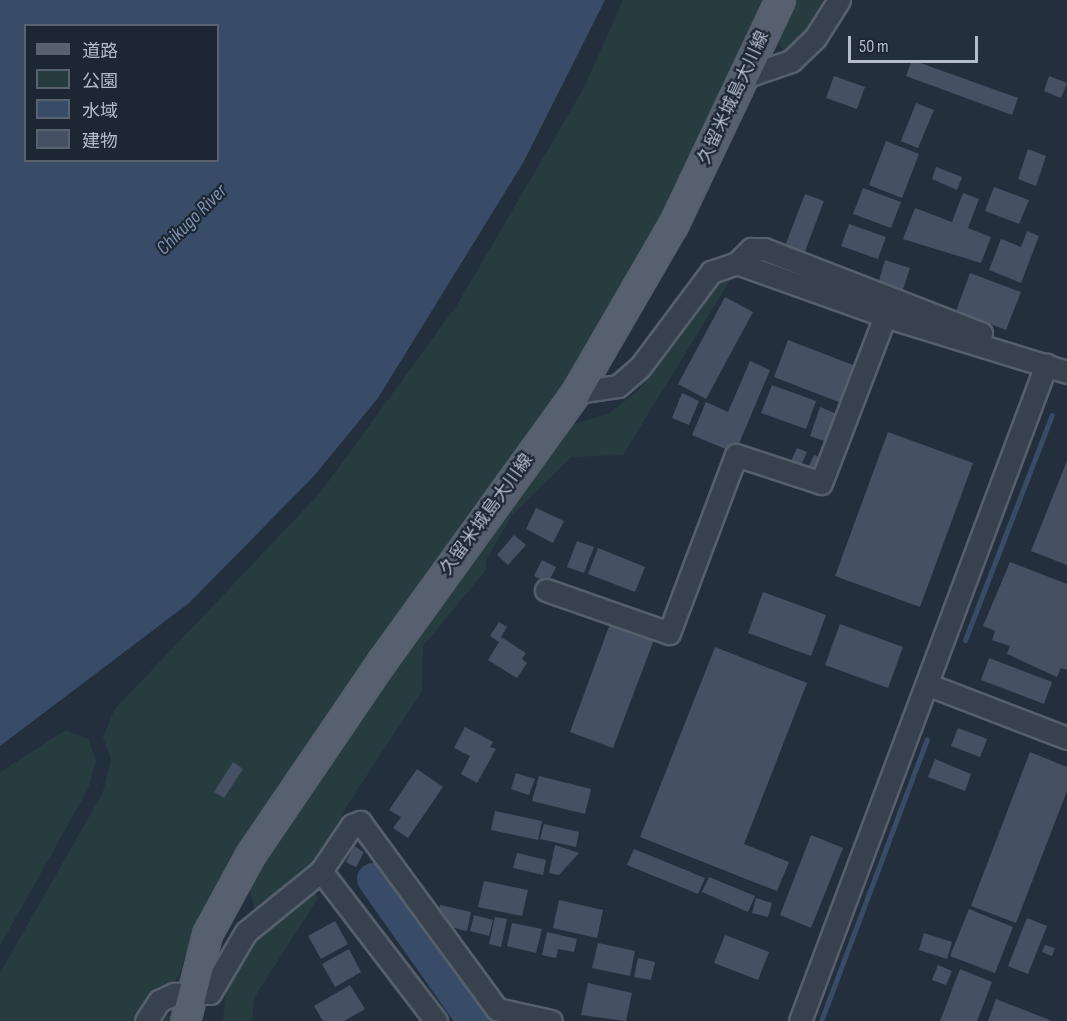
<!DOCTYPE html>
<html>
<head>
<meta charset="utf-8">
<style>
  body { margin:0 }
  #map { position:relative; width:1067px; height:1021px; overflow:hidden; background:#242f3e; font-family:"Sofia Sans Condensed","Noto Sans JP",sans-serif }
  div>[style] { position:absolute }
  .green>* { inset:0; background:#263c3f }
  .water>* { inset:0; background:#394c67 }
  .stream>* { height:5px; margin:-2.5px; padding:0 2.5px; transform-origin:2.5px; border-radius:2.5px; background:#394c67 }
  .river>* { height:32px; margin:-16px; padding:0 16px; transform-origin:16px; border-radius:16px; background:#394c67 }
  .building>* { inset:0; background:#455162 }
  .roads { filter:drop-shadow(2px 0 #565f6c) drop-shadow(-2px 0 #565f6c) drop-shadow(0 2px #565f6c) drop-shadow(0 -2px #565f6c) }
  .minor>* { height:21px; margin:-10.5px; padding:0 10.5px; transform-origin:10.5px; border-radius:10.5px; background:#38414e }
  .major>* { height:27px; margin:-13.5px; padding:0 13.5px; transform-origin:13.5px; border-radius:13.5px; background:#56606e }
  span { translate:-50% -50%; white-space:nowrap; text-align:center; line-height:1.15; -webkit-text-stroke:4.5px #1d2633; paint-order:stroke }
  .street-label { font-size:18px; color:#b4bcc9 }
  .water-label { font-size:20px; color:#7c92b1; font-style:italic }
  .legend { position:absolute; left:24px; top:24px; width:195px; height:138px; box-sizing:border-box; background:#1d2633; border:2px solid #59626f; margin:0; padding:8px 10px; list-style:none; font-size:18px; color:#b4bcc9 }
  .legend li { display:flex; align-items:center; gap:12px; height:30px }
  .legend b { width:30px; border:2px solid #59626f }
  .scale { position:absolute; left:848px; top:36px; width:130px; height:27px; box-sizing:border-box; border:3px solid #b4bcc9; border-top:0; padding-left:8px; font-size:18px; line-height:21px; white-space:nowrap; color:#b4bcc9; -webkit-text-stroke:4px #1d2633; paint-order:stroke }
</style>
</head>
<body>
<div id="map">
  <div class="green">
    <i style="clip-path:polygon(623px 0,767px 0,662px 222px,583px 364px,368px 656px,243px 846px,196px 923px,180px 972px,157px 1013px,170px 1016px,170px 1021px,0 1021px,0 973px,103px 792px,111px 759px,103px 738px,114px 710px,320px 493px,457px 305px,584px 88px)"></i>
    <i style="clip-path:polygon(791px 0,828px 0,793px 49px,783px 51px,775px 32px)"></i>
    <i style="clip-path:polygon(734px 274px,623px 455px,571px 457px,512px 515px,486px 560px,486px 570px,423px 646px,422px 691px,345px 809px,326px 854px,255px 910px,249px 887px,259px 860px,564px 427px,610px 413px,639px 389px,718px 277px)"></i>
    <i style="clip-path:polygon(66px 730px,88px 739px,96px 760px,88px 789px,0 946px,0 772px)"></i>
    <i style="clip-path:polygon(311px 888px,318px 898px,254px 998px,252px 1021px,223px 1021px,226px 983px,250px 939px)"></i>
  </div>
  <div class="water">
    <i style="clip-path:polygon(evenodd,0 0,605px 0,523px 163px,378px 398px,313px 477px,189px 603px,0 746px,0 0,26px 26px,218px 26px,218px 160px,26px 160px,26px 26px)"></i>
  </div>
  <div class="stream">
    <i style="left:965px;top:640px;width:241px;rotate:-68.9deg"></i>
    <i style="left:821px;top:1021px;width:301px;rotate:-69.4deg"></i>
  </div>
  <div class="river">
    <i style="left:373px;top:879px;width:174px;rotate:54.8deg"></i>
  </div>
  <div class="building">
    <i style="clip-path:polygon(912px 60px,1018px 98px,1012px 115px,906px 76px)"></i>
    <i style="clip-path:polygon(834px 76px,865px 87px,857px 109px,826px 98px)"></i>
    <i style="clip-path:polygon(1049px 76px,1067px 83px,1061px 98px,1044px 91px)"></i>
    <i style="clip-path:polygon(916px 103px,934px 110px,918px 148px,901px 141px)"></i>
    <i style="clip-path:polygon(886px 141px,919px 154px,902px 198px,869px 185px)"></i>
    <i style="clip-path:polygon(1028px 149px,1046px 156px,1036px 186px,1018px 179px)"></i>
    <i style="clip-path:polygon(936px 167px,962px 177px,957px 190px,932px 179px)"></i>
    <i style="clip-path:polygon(994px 187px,1029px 200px,1019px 224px,985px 211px)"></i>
    <i style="clip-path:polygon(863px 188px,901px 202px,891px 228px,853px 214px)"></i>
    <i style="clip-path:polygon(963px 193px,979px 199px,968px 228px,991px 237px,981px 263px,903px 239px,915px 208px,952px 222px)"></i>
    <i style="clip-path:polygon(805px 194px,824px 201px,804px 254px,785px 246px)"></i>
    <i style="clip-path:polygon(849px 224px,886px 237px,878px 259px,841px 246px)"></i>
    <i style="clip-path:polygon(1027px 231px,1039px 236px,1021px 283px,989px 270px,1001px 239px,1021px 247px)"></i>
    <i style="clip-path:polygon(885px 260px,910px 268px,902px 292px,878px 284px)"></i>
    <i style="clip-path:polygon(970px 273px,1021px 292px,1006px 330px,956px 311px)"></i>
    <i style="clip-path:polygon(725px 297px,753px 312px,706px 399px,678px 384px)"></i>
    <i style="clip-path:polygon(788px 340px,858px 367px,844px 404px,774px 377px)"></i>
    <i style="clip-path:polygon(750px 361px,770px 370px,735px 453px,692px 435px,706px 402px,728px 412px)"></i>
    <i style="clip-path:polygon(772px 385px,816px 401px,806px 429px,761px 413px)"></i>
    <i style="clip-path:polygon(682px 393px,699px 401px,689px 425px,672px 418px)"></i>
    <i style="clip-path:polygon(820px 407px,837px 414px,827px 442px,810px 436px)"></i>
    <i style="clip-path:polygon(888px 432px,973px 463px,920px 607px,835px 576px)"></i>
    <i style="clip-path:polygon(797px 448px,807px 452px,800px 468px,790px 463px)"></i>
    <i style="clip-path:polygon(814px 455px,824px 459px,818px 475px,807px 470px)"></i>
    <i style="clip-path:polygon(1067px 461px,1067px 565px,1031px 551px)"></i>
    <i style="clip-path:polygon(536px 508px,564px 521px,553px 543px,526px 529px)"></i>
    <i style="clip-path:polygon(514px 535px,526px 545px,508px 565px,497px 555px)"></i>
    <i style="clip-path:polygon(577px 541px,594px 547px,584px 573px,567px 567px)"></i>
    <i style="clip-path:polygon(598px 548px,645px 567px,635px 592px,588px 574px)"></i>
    <i style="clip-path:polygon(542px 560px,556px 567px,548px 583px,534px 576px)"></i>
    <i style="clip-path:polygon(1010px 562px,1067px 584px,1067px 670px,1061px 668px,1057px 677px,1007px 654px,1010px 646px,992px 640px,995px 631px,983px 626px)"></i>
    <i style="clip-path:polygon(763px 592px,826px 615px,811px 656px,748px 633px)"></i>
    <i style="clip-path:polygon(611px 621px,655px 637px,613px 748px,570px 732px)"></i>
    <i style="clip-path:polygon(499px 622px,507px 627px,501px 637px,526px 653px,522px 659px,527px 663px,517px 678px,488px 660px,499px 642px,490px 636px)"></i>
    <i style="clip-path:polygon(840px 624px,903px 647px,888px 688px,825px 665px)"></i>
    <i style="clip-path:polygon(715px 647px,807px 683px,744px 844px,789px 862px,777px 891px,640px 837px)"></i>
    <i style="clip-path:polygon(989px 658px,1052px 682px,1044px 704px,981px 680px)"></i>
    <i style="clip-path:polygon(465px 727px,493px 742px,490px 747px,496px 749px,477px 783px,461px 774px,470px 756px,454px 748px)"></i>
    <i style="clip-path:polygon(958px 728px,987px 739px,980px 757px,951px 746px)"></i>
    <i style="clip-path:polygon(1030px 752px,1067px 767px,1067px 791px,1016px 923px,971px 906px)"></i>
    <i style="clip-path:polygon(935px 759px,971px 774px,965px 791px,928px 777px)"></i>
    <i style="clip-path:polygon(233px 762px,243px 769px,224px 798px,214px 792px)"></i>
    <i style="clip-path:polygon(417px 769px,443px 787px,408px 838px,393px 828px,401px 817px,389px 810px)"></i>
    <i style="clip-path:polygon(516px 773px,535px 779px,529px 795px,511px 789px)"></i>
    <i style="clip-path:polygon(539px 776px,591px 789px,585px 814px,532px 801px)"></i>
    <i style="clip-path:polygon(495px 811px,542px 821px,538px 840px,491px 830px)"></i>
    <i style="clip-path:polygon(544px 824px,579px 832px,576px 847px,540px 839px)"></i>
    <i style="clip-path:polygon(811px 835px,843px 848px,811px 928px,780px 915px)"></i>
    <i style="clip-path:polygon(555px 845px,579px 853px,559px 875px,549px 873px)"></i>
    <i style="clip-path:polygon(354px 846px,364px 852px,356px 867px,346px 862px)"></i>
    <i style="clip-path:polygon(634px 849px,705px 878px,698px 894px,627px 865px)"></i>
    <i style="clip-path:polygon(517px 853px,546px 860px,543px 875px,513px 868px)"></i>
    <i style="clip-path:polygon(709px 877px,755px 896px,748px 912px,702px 892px)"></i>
    <i style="clip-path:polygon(484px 881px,528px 890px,522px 916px,478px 907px)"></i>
    <i style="clip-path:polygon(756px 898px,772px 903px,768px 917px,752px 913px)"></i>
    <i style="clip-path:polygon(559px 900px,603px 910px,597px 938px,553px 928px)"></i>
    <i style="clip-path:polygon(440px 905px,471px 912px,467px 931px,447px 926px,438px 913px)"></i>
    <i style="clip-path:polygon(969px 909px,1013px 927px,995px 973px,950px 956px)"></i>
    <i style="clip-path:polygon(474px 915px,493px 920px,489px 936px,470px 931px)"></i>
    <i style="clip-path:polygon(495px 917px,507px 919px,501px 947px,489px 944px)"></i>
    <i style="clip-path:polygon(1027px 918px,1047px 926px,1028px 974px,1008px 966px)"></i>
    <i style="clip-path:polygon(335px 921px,348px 944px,321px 959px,308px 936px)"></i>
    <i style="clip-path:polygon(512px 923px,542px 929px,536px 953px,507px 946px)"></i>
    <i style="clip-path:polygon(547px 932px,577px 939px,574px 952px,558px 949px,556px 958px,542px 955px)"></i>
    <i style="clip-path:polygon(924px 933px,952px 942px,947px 959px,919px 950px)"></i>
    <i style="clip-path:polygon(725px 935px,769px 952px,758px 980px,714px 963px)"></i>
    <i style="clip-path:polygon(598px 943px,635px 951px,630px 976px,592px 968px)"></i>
    <i style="clip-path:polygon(1045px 945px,1055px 948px,1052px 956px,1042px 952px)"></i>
    <i style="clip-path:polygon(349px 949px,361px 972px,335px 987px,322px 964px)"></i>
    <i style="clip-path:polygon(638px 958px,655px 962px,651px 980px,634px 977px)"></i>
    <i style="clip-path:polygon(938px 965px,952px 971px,946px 985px,932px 980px)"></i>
    <i style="clip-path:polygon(960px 969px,992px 982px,977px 1021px,940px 1021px)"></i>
    <i style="clip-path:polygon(588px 983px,632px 993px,626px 1021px,581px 1015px)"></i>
    <i style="clip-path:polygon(350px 985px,365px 1009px,344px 1021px,323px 1021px,314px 1006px)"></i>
    <i style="clip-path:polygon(996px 999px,1052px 1021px,988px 1021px)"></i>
  </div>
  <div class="roads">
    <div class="minor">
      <i style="left:744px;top:77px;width:50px;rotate:-18.8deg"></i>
      <i style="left:791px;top:61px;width:33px;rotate:-44deg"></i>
      <i style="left:815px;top:38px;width:45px;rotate:-57.7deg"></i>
      <i style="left:737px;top:263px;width:20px;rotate:-45deg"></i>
      <i style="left:751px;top:249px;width:13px"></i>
      <i style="left:764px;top:249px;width:233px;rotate:21.2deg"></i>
      <i style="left:576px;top:392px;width:42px;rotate:-8.1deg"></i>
      <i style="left:618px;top:386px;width:29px;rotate:-41deg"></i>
      <i style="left:640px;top:367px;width:119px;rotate:-53.2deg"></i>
      <i style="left:711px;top:272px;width:28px;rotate:-19deg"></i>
      <i style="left:737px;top:263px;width:157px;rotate:19.7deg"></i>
      <i style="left:885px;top:316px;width:190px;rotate:17.1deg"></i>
      <i style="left:546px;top:590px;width:130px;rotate:19.3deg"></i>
      <i style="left:669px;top:633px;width:190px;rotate:-69.4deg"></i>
      <i style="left:736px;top:455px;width:89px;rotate:18.2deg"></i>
      <i style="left:821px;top:483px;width:179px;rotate:-69deg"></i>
      <i style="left:929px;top:685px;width:148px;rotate:21deg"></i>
      <i style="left:321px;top:871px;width:189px;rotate:52.5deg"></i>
      <i style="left:146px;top:1021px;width:24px;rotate:-57deg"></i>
      <i style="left:159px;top:1001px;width:17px;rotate:-25deg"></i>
      <i style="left:174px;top:994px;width:36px;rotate:-2deg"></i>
      <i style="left:210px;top:993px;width:71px;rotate:-59.5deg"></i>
      <i style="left:246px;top:932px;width:97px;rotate:-39.1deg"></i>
      <i style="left:321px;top:871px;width:55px;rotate:-56deg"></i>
      <i style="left:352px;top:825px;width:9px;rotate:-21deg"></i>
      <i style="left:360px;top:822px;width:232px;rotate:53.8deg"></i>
      <i style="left:497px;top:1009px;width:55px;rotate:12.5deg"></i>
      <i style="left:800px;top:1021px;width:701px;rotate:-69.44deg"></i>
    </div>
    <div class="major">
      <i style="left:185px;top:1021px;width:90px;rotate:-75.8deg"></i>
      <i style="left:207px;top:934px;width:90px;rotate:-61.4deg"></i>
      <i style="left:250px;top:855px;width:235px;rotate:-55.8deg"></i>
      <i style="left:382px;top:661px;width:332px;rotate:-54.2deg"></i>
      <i style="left:576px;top:392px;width:193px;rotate:-59.9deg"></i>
      <i style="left:673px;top:225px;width:249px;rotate:-64.6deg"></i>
    </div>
  </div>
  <div class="street-label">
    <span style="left:734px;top:98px;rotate:-65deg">久留米城島大川線</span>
    <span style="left:487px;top:515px;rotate:-54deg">久留米城島大川線</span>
  </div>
  <div class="water-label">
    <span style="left:192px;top:220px;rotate:-45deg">Chikugo River</span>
  </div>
  <ul class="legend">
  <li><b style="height:8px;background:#56606e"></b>道路</li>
  <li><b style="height:16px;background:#263c3f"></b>公園</li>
  <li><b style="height:16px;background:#394c67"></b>水域</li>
  <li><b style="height:16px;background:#455162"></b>建物</li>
  </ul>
  <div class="scale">50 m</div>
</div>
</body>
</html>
